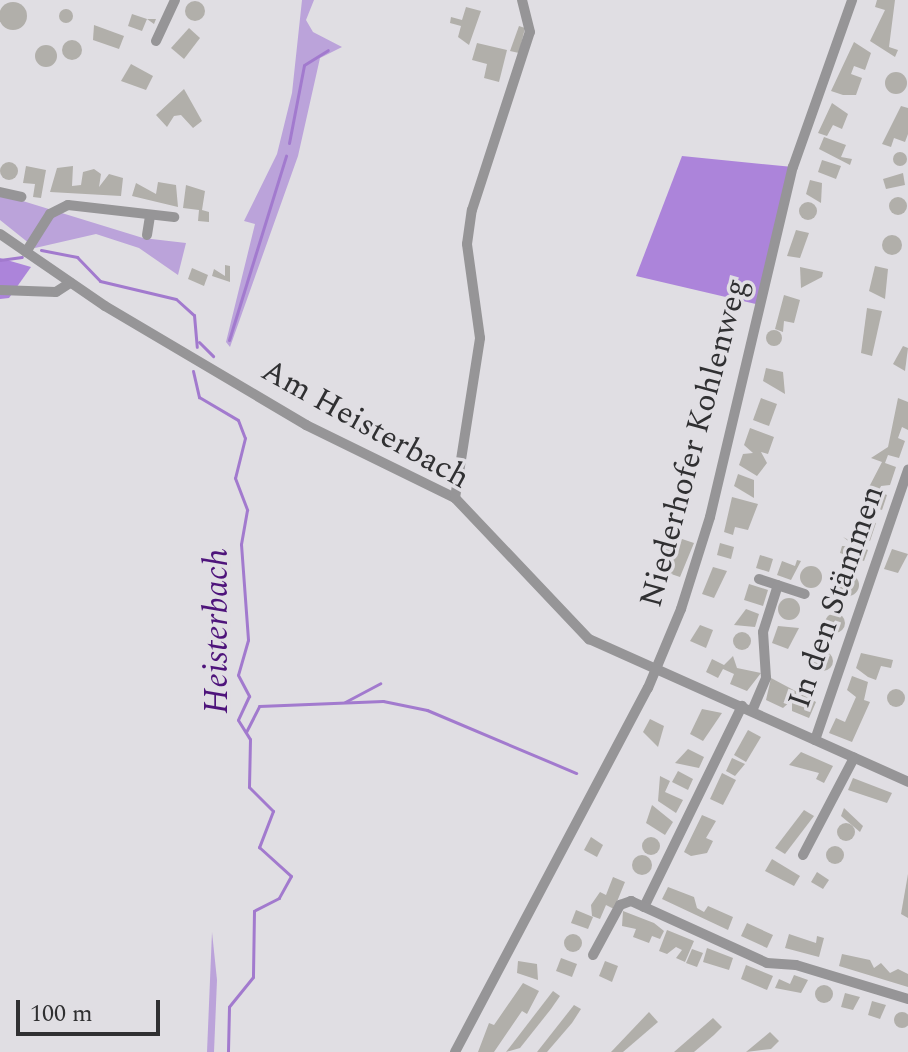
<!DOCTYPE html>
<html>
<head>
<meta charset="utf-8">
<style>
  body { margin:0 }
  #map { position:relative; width:908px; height:1052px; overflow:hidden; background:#e0dee3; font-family:Spectral,serif }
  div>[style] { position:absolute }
  .green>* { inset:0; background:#bba3da }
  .forest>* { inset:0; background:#ac84da }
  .stream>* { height:3px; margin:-1.5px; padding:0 1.5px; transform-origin:1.5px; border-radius:1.5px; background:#a27ace }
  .building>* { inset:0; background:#b1afaa }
  .round { border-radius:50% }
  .minor>* { height:10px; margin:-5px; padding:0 5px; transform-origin:5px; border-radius:5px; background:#969597 }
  span { translate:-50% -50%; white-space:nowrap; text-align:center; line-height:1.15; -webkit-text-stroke:7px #e0dee3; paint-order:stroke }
  .street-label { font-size:32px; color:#303032 }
  .water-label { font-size:34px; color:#4e147b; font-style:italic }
  .scale { position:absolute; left:16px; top:1000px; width:144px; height:36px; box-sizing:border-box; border:4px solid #303032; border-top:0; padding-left:10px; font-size:24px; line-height:28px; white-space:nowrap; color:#303032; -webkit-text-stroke:6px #e0dee3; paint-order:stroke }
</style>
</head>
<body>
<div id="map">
  <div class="green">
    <i style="clip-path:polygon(302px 0,314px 0,306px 20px,313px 32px,342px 47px,320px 58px,298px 156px,230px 347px,226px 342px,255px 224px,244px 221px,277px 154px,292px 93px)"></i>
    <i style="clip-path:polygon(0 194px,143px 238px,186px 243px,178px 275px,139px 248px,96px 234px,35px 248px,0 220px)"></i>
    <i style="clip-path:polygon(212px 932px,217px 980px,214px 1052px,207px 1052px)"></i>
  </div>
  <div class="forest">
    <i style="clip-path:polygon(682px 156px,793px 167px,760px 305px,636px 276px)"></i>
    <i style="clip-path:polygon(0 258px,31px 267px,9px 298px,0 299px)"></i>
  </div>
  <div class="stream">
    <i style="left:289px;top:143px;width:79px;rotate:-79.1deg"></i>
    <i style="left:304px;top:65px;width:28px;rotate:-32deg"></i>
    <i style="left:41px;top:250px;width:37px;rotate:11deg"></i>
    <i style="left:77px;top:257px;width:33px;rotate:46deg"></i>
    <i style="left:100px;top:281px;width:78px;rotate:13.3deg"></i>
    <i style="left:176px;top:299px;width:24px;rotate:42deg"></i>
    <i style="left:194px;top:315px;width:32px;rotate:85deg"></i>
    <i style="left:0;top:260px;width:22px;rotate:-8deg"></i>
    <i style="left:229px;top:340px;width:193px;rotate:-72.8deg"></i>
    <i style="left:199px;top:342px;width:20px;rotate:45deg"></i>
    <i style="left:193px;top:371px;width:27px;rotate:77deg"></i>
    <i style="left:199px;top:397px;width:45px;rotate:30.5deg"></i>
    <i style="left:238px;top:420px;width:19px;rotate:69deg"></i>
    <i style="left:245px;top:438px;width:41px;rotate:104deg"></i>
    <i style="left:235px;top:478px;width:34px;rotate:69deg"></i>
    <i style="left:247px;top:510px;width:35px;rotate:100deg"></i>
    <i style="left:241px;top:544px;width:96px;rotate:85.8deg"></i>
    <i style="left:248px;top:640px;width:36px;rotate:106deg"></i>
    <i style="left:238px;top:675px;width:24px;rotate:62deg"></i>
    <i style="left:249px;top:696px;width:26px;rotate:115deg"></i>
    <i style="left:238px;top:720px;width:22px;rotate:58deg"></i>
    <i style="left:250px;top:739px;width:48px;rotate:91.2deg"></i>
    <i style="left:249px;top:787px;width:34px;rotate:45deg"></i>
    <i style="left:273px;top:811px;width:39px;rotate:111deg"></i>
    <i style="left:259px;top:847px;width:43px;rotate:42.2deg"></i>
    <i style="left:291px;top:876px;width:25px;rotate:119deg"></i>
    <i style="left:279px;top:898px;width:28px;rotate:153deg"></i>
    <i style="left:254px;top:911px;width:66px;rotate:90.9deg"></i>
    <i style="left:253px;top:977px;width:38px;rotate:129deg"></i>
    <i style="left:229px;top:1007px;width:45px;rotate:91.3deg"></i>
    <i style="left:345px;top:702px;width:40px;rotate:-28deg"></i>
    <i style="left:246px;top:732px;width:29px;rotate:-63deg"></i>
    <i style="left:259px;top:706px;width:124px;rotate:-2.3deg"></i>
    <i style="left:383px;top:701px;width:45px;rotate:11.6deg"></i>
    <i style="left:427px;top:710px;width:162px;rotate:22.9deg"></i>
  </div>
  <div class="building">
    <i style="clip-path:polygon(877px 0,895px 0,889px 47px,898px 50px,895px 57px,870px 41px,885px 10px,875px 7px)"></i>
    <i class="round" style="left:185px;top:1px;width:20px;height:20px"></i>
    <i class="round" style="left:-1px;top:2px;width:28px;height:28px"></i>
    <i style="clip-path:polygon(466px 7px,481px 11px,469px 45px,458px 37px,461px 26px,450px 23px,451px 17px,462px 20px)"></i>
    <i class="round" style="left:59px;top:9px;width:14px;height:14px"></i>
    <i style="clip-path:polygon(132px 14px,147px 19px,156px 19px,154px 24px,147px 19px,142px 31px,128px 26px)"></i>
    <i style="clip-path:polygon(94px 25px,124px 36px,119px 49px,93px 40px)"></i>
    <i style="clip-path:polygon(519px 26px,525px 28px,519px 53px,510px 51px)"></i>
    <i style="clip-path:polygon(189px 28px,200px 38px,184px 59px,171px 48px)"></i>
    <i class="round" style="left:62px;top:40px;width:20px;height:20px"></i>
    <i style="clip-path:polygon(854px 42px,871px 53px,865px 70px,854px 66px,851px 74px,862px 78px,856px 95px,843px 95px,831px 91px)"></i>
    <i style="clip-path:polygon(477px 43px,507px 50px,499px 82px,484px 78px,487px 64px,472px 60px)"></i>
    <i class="round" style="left:35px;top:45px;width:22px;height:22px"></i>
    <i style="clip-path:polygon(131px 64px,153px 76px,146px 90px,121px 81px)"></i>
    <i class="round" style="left:885px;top:72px;width:22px;height:22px"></i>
    <i style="clip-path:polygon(184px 89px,202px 121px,193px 128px,181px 115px,174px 116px,167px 127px,156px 115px)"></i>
    <i style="clip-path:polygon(832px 103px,848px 114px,842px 129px,833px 125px,827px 136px,818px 133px)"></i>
    <i style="clip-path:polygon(901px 106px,908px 108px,908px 134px,905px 142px,894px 138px,891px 147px,882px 144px)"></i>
    <i style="clip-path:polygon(824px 137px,846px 145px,841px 157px,852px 159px,850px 165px,819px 149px)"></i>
    <i class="round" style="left:893px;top:152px;width:14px;height:14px"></i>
    <i style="clip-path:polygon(822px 160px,841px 166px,836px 179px,818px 172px)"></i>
    <i class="round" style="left:0;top:162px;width:18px;height:18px"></i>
    <i style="clip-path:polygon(26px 166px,46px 170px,41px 198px,33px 197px,35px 184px,23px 183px)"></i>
    <i style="clip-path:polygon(73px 166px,72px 186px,81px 185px,83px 172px,94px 169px,101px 174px,99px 187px,109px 174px,123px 178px,121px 196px,50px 192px,57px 168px)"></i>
    <i style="clip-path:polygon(903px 173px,905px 185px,886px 189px,883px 179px)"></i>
    <i style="clip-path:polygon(810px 180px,822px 183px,821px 203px,806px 194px)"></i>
    <i style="clip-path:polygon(158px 182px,176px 185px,178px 207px,132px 196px,136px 183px,156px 194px)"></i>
    <i style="clip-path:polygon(186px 185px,205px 191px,202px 210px,209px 212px,209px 222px,198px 221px,199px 210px,183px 208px)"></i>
    <i class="round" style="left:889px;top:197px;width:18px;height:18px"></i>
    <i class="round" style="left:799px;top:202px;width:18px;height:18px"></i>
    <i style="clip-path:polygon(796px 230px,809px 233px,800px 258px,787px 256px)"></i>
    <i class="round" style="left:882px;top:235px;width:20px;height:20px"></i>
    <i style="clip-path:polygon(225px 265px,230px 266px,230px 282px,212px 276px,214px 269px,225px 276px)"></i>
    <i style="clip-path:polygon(875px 266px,888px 269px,885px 299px,869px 291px)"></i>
    <i style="clip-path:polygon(800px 267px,823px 272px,822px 277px,801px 288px)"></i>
    <i style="clip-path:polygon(192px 268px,208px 275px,204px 286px,188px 279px)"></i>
    <i style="clip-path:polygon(784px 295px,800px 300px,794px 323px,784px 321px,783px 332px,775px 329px)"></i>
    <i style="clip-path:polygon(867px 308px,882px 311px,872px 356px,861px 353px)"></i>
    <i class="round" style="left:766px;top:330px;width:16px;height:16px"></i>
    <i style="clip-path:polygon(903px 346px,908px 348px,905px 371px,893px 364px)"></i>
    <i style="clip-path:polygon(766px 368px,783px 372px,785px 394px,763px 381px)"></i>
    <i style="clip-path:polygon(761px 398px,777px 404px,769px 426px,753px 420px)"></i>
    <i style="clip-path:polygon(898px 398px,908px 402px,908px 430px,902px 427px,898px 438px,905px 441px,899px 458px,888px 455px,885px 463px,896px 467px,890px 485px,881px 486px,879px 492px,887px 495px,882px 510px,871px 506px,875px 491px,868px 489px,882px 462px,871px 458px,888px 447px)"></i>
    <i style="clip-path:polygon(750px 428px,774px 437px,768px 454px,761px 452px,767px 463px,757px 476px,739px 465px,743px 454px,753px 453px,744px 445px)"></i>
    <i style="clip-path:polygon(738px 474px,754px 480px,754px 498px,734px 486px)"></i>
    <i style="clip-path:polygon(732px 497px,758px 504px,748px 530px,735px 527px,733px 535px,724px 532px)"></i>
    <i style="clip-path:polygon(862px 518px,876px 523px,870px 541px,856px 536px)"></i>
    <i style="clip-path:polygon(843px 537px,868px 550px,864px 561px,840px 553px,842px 546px,855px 546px)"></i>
    <i style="clip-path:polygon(682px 539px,694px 543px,680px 577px,668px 573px,670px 565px,662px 562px,667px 547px,678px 550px)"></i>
    <i style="clip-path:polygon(720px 543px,734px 547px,731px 559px,717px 555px)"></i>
    <i style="clip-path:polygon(892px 549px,908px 554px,898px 573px,884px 569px)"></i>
    <i style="clip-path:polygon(760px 555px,773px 559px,769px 572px,756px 568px)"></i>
    <i style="clip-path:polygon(797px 560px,801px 561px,791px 580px,777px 575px,782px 561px,795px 566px)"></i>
    <i class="round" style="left:800px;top:566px;width:22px;height:22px"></i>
    <i style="clip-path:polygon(713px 567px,727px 571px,714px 598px,702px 594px)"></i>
    <i class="round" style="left:837px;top:574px;width:22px;height:22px"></i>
    <i style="clip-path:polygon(749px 584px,768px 590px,763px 606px,744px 600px)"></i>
    <i class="round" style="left:778px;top:598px;width:22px;height:22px"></i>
    <i style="clip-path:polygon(746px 609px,759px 614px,755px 627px,734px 625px)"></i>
    <i class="round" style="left:825px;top:613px;width:20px;height:20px"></i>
    <i style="clip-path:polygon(700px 625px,713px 630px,706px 648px,690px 641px)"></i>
    <i style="clip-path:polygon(778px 626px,799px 628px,788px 649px,772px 643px)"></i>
    <i class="round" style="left:733px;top:632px;width:18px;height:18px"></i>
    <i class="round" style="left:813px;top:651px;width:20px;height:20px"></i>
    <i style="clip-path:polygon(861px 653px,893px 660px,891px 668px,881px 666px,876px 680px,868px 677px,856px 668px)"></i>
    <i style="clip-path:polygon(733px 656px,737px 668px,761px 673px,747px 691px,730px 684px,734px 674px,723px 669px,718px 678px,706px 672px,712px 659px,724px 665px)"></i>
    <i style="clip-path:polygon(852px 676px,868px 682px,864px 700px,870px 702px,852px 742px,829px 733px,836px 718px,845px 722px,856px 697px,847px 690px)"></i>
    <i style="clip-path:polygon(771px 678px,816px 702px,809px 718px,792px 711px,792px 700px,783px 708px,766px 700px)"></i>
    <i class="round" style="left:887px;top:689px;width:18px;height:18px"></i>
    <i style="clip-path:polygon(702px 709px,722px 713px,703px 741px,690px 734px)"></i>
    <i style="clip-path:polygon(650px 719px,664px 726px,658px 747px,643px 732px)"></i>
    <i style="clip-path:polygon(748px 730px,761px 737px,746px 762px,734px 755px)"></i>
    <i style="clip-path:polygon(688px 749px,704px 757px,699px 768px,675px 763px)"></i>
    <i style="clip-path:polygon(801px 752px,833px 766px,824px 783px,816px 779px,819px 773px,789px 765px)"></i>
    <i style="clip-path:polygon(732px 758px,745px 764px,735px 776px,726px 771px)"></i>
    <i style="clip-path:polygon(678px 771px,693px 779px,688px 790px,672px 782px)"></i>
    <i style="clip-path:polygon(722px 773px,736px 780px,723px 805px,710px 799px)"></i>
    <i style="clip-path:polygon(660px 776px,670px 781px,665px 792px,683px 800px,676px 813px,658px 801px)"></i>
    <i style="clip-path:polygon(853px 778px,892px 793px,887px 803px,848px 790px)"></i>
    <i style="clip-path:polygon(652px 805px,673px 822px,665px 835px,646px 823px)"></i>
    <i style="clip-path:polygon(844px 808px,863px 826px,860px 832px,841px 816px)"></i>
    <i style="clip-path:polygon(804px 810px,814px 816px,785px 854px,775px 848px)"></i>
    <i style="clip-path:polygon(702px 815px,716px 821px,706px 838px,713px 841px,707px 853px,691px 856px,684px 852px)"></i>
    <i class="round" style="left:837px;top:823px;width:18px;height:18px"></i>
    <i class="round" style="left:642px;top:837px;width:18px;height:18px"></i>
    <i style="clip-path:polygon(591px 837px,603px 845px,597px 857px,584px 850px)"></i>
    <i class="round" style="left:826px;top:846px;width:18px;height:18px"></i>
    <i class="round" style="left:632px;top:855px;width:20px;height:20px"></i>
    <i style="clip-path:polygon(772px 859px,800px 876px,794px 886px,765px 871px)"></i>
    <i style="clip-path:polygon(817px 872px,829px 880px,823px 889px,811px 882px)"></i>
    <i style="clip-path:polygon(908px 874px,908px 918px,901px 914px)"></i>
    <i style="clip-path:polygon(613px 877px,625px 882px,614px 909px,606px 905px,600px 919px,592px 916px,591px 905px,600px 892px,606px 895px)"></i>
    <i style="clip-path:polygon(668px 887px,694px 897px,697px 908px,704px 912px,708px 906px,733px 917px,728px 930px,662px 899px)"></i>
    <i style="clip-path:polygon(576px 910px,593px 917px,588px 929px,571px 923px)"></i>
    <i style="clip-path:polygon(623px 911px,654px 923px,664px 931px,660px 939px,652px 936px,649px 943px,633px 937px,636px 929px,622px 926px)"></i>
    <i style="clip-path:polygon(747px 923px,773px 935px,767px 948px,741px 936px)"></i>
    <i style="clip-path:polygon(667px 930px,694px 941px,685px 962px,676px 958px,682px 950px,676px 947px,667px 954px,659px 951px)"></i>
    <i style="clip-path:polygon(789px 934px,816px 943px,817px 936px,824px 938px,819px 957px,785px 948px)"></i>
    <i class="round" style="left:564px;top:934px;width:18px;height:18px"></i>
    <i style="clip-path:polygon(707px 948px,733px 958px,729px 970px,703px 962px)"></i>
    <i style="clip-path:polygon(692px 949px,703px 953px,697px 967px,686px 963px)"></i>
    <i style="clip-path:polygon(842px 954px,870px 960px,874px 968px,881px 963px,890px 973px,898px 969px,908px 974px,908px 987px,839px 966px)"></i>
    <i style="clip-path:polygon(561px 958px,577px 964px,572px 977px,556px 971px)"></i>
    <i style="clip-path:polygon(518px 961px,537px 964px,538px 980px,517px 973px)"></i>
    <i style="clip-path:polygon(605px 961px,618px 966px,612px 982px,599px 976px)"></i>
    <i style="clip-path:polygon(746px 965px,773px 976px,767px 990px,741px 979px)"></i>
    <i style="clip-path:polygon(794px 975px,808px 980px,801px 993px,775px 988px,779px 979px,790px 984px)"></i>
    <i style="clip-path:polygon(523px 983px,539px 991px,527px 1014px,522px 1011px,494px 1052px,478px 1052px,489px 1023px,494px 1025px)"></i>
    <i class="round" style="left:815px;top:985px;width:18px;height:18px"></i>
    <i style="clip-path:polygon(553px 991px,560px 996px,551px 1009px,520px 1048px,506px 1052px)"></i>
    <i style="clip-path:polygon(845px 993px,860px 997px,853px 1010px,841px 1007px)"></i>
    <i style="clip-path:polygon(872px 1001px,886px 1005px,880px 1019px,868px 1015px)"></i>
    <i style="clip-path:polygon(574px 1005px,581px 1009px,572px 1023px,547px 1052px,537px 1052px)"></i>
    <i class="round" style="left:894px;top:1012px;width:16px;height:16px"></i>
    <i style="clip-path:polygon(649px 1012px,658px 1022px,623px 1052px,611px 1052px)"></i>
    <i style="clip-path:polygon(713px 1018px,722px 1027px,714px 1035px,694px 1052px,674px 1052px)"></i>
    <i style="clip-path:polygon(770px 1032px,779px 1041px,771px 1049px,746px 1052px)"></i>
  </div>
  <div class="minor">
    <i style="left:156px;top:41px;width:45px;rotate:-65.1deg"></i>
    <i style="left:0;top:192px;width:22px;rotate:13deg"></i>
    <i style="left:0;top:234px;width:127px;rotate:34.4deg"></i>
    <i style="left:105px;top:306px;width:234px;rotate:30.6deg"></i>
    <i style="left:306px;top:425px;width:166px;rotate:26.1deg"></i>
    <i style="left:455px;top:498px;width:195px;rotate:46.5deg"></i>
    <i style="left:589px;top:639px;width:350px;rotate:24.1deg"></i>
    <i style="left:147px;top:235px;width:20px;rotate:-81deg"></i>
    <i style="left:26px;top:252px;width:45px;rotate:-57.7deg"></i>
    <i style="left:50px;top:214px;width:20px;rotate:-27deg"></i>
    <i style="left:68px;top:205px;width:107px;rotate:6.5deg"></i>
    <i style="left:0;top:290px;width:56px;rotate:2deg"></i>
    <i style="left:56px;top:292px;width:17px;rotate:-33deg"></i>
    <i style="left:455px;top:498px;width:162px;rotate:-81.1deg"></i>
    <i style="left:480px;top:338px;width:95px;rotate:-97.9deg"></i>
    <i style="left:467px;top:244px;width:34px;rotate:-82deg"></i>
    <i style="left:472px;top:210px;width:187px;rotate:-72deg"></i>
    <i style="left:530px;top:32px;width:33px;rotate:-104deg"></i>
    <i style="left:759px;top:579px;width:48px;rotate:18.1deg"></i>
    <i style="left:752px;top:711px;width:36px;rotate:-67deg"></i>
    <i style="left:766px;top:678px;width:46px;rotate:-93.7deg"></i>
    <i style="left:763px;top:632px;width:49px;rotate:-72.3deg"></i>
    <i style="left:815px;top:740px;width:286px;rotate:-71deg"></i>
    <i style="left:803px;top:855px;width:110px;rotate:-62.3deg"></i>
    <i style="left:644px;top:907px;width:224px;rotate:-64deg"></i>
    <i style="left:593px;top:955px;width:57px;rotate:-61.6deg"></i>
    <i style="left:620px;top:905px;width:12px;rotate:-20deg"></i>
    <i style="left:631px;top:901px;width:149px;rotate:24.5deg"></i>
    <i style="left:767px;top:963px;width:29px;rotate:4deg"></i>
    <i style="left:796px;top:965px;width:117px;rotate:16.9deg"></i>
    <i style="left:455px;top:1052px;width:412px;rotate:-62.1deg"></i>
    <i style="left:648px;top:688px;width:86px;rotate:-67.3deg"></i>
    <i style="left:681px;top:609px;width:96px;rotate:-72.5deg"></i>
    <i style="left:710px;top:517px;width:360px;rotate:-76.7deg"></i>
    <i style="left:793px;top:167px;width:177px;rotate:-70.5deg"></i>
  </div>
  <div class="street-label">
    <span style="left:365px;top:425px;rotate:29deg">Am Heisterbach</span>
    <span style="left:695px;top:443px;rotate:-75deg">Niederhofer Kohlenweg</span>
    <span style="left:837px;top:597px;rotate:-71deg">In den Stämmen</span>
  </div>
  <div class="water-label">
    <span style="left:218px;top:631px;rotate:-90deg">Heisterbach</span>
  </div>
  <div class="scale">100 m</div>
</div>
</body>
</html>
